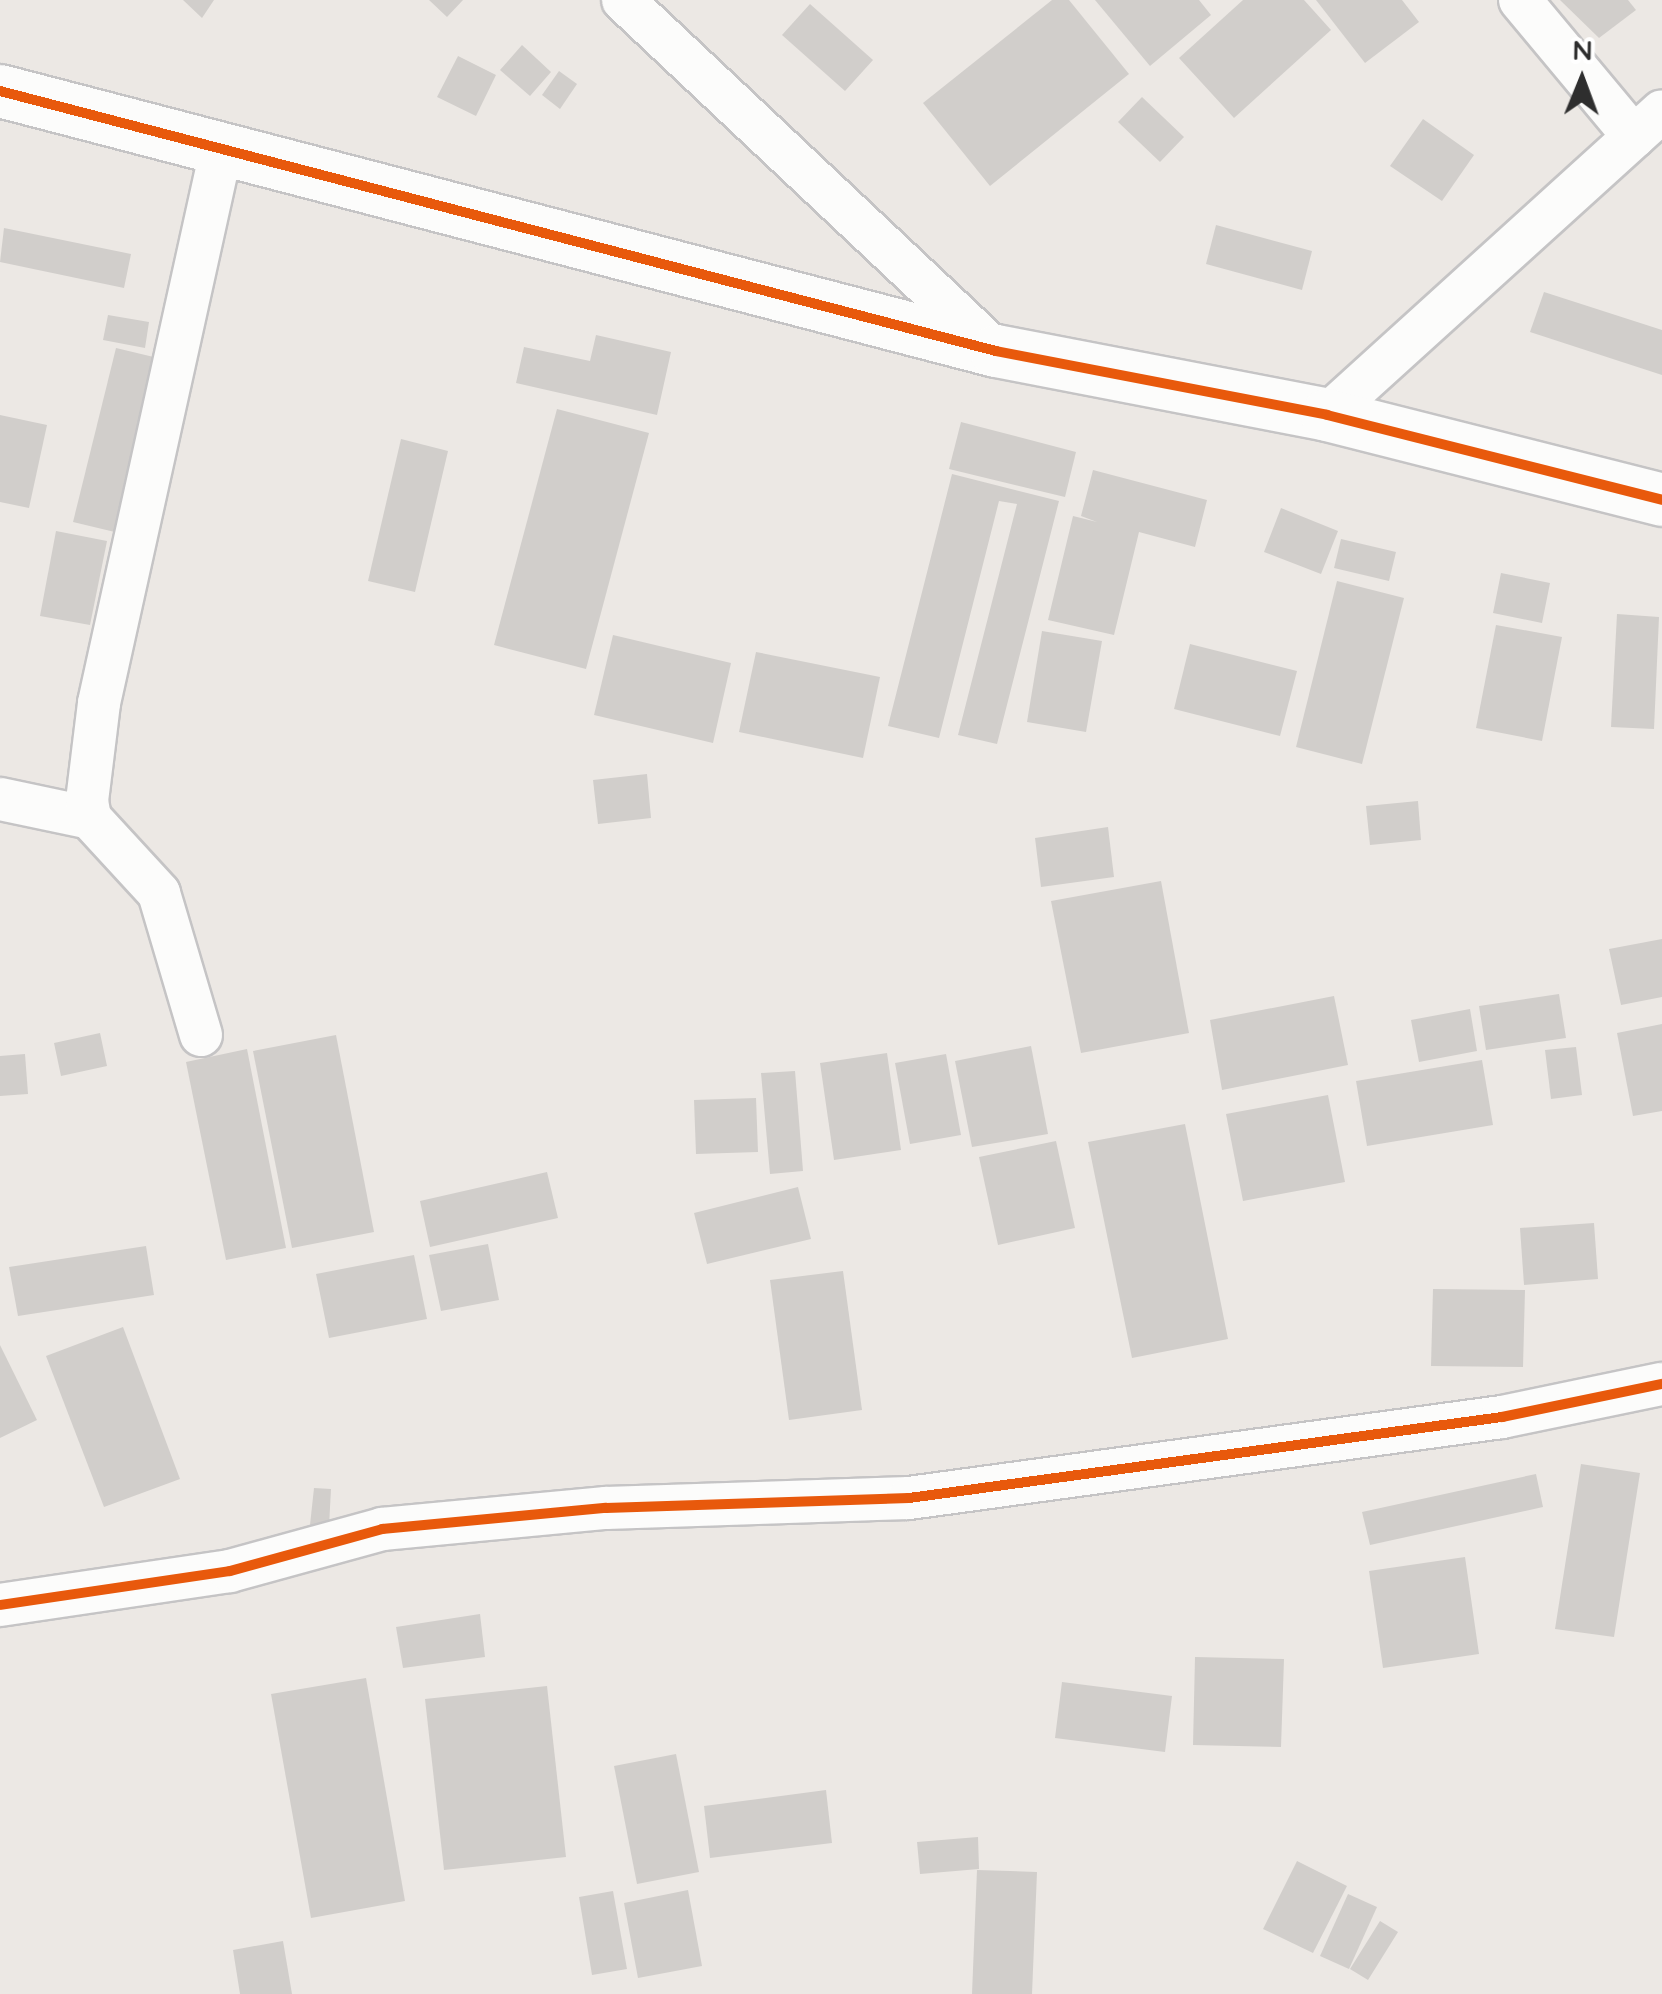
<!DOCTYPE html>
<html>
<head>
<meta charset="utf-8">
<style>
  body { margin:0 }
  #map { position:relative; width:1662px; height:1994px; overflow:hidden; background:#ece8e4; font-family:Quicksand,sans-serif }
  div>[style] { position:absolute }
  .building>* { inset:0; background:#d1cecb }
  .roads { filter:drop-shadow(2px 0 #c5c4c5) drop-shadow(-2px 0 #c5c4c5) drop-shadow(0 2px #c5c4c5) drop-shadow(0 -2px #c5c4c5) }
  .minor>* { height:42px; margin:-21px; padding:0 21px; transform-origin:21px; border-radius:21px; background:#fcfcfb }
  .tertiary>* { height:52px; margin:-26px; padding:0 26px; transform-origin:26px; border-radius:26px; background:#fcfcfb }
  .cycleway>* { height:10px; margin:-5px; padding:0 5px; transform-origin:5px; border-radius:5px; background:#e8590c }
  span { translate:-50% -50%; white-space:nowrap; text-align:center; line-height:1.15; -webkit-text-stroke:9px #fff; paint-order:stroke }
  .north { position:absolute; left:1532px; top:30px; width:100px; height:100px; -webkit-text-stroke:8px #fff; paint-order:stroke; rotate:1deg; font-size:28px; font-weight:700; line-height:40px; text-align:center; color:#2e2e2e }
  .north::after { content:''; display:block; margin:auto; width:35px; height:45px; background:#2e2e2e; clip-path:polygon(50% 0,100% 100%,50% 72%,0 100%) }
</style>
</head>
<body>
<div id="map">
  <div class="building">
    <i style="clip-path:polygon(183px 0,214px 0,202px 18px)"></i>
    <i style="clip-path:polygon(429px 0,463px 0,447px 17px)"></i>
    <i style="clip-path:polygon(1052px 0,1069px 0,1129px 74px,990px 186px,923px 103px)"></i>
    <i style="clip-path:polygon(1095px 0,1199px 0,1211px 15px,1150px 66px)"></i>
    <i style="clip-path:polygon(1243px 0,1304px 0,1331px 30px,1234px 118px,1179px 58px)"></i>
    <i style="clip-path:polygon(1316px 0,1402px 0,1419px 22px,1365px 63px)"></i>
    <i style="clip-path:polygon(1560px 0,1628px 0,1636px 10px,1599px 38px)"></i>
    <i style="clip-path:polygon(810px 4px,873px 60px,845px 91px,782px 35px)"></i>
    <i style="clip-path:polygon(522px 45px,551px 72px,530px 96px,500px 70px)"></i>
    <i style="clip-path:polygon(458px 56px,496px 75px,476px 116px,437px 97px)"></i>
    <i style="clip-path:polygon(559px 71px,577px 84px,560px 109px,542px 95px)"></i>
    <i style="clip-path:polygon(1142px 97px,1184px 137px,1160px 162px,1118px 122px)"></i>
    <i style="clip-path:polygon(1423px 119px,1474px 155px,1442px 201px,1390px 166px)"></i>
    <i style="clip-path:polygon(1216px 225px,1312px 251px,1302px 290px,1206px 264px)"></i>
    <i style="clip-path:polygon(4px 228px,131px 254px,124px 288px,0 262px)"></i>
    <i style="clip-path:polygon(1544px 292px,1662px 330px,1662px 375px,1530px 332px)"></i>
    <i style="clip-path:polygon(108px 315px,149px 322px,145px 348px,103px 340px)"></i>
    <i style="clip-path:polygon(596px 335px,671px 352px,657px 415px,516px 383px,524px 347px,590px 361px)"></i>
    <i style="clip-path:polygon(116px 348px,162px 359px,119px 533px,73px 522px)"></i>
    <i style="clip-path:polygon(557px 409px,649px 433px,586px 669px,494px 645px)"></i>
    <i style="clip-path:polygon(0 415px,47px 425px,29px 508px,0 502px)"></i>
    <i style="clip-path:polygon(961px 422px,1076px 452px,1065px 497px,949px 469px)"></i>
    <i style="clip-path:polygon(401px 439px,448px 451px,415px 592px,368px 581px)"></i>
    <i style="clip-path:polygon(1093px 470px,1207px 500px,1195px 547px,1139px 532px,1114px 635px,1048px 620px,1073px 516px,1097px 522px,1081px 516px)"></i>
    <i style="clip-path:polygon(952px 474px,1059px 501px,997px 744px,958px 735px,1017px 504px,999px 501px,939px 738px,888px 726px)"></i>
    <i style="clip-path:polygon(1281px 508px,1338px 531px,1321px 574px,1264px 552px)"></i>
    <i style="clip-path:polygon(56px 531px,107px 541px,90px 625px,40px 616px)"></i>
    <i style="clip-path:polygon(1341px 539px,1396px 552px,1389px 581px,1334px 568px)"></i>
    <i style="clip-path:polygon(1501px 573px,1550px 583px,1542px 623px,1493px 613px)"></i>
    <i style="clip-path:polygon(1337px 581px,1404px 598px,1362px 764px,1296px 747px)"></i>
    <i style="clip-path:polygon(1617px 614px,1659px 617px,1654px 729px,1611px 727px)"></i>
    <i style="clip-path:polygon(1496px 625px,1562px 637px,1542px 741px,1476px 728px)"></i>
    <i style="clip-path:polygon(1042px 631px,1102px 641px,1086px 732px,1027px 722px)"></i>
    <i style="clip-path:polygon(613px 635px,731px 663px,713px 743px,594px 715px)"></i>
    <i style="clip-path:polygon(1190px 644px,1297px 671px,1280px 736px,1174px 709px)"></i>
    <i style="clip-path:polygon(756px 652px,880px 677px,863px 758px,739px 732px)"></i>
    <i style="clip-path:polygon(647px 774px,651px 818px,598px 824px,593px 780px)"></i>
    <i style="clip-path:polygon(1418px 801px,1421px 840px,1370px 845px,1366px 806px)"></i>
    <i style="clip-path:polygon(1108px 827px,1114px 877px,1041px 887px,1035px 838px)"></i>
    <i style="clip-path:polygon(1161px 881px,1189px 1033px,1081px 1053px,1051px 901px)"></i>
    <i style="clip-path:polygon(1662px 939px,1662px 997px,1621px 1005px,1609px 949px)"></i>
    <i style="clip-path:polygon(1559px 994px,1566px 1038px,1486px 1050px,1479px 1006px)"></i>
    <i style="clip-path:polygon(1334px 996px,1348px 1065px,1222px 1090px,1210px 1020px)"></i>
    <i style="clip-path:polygon(1470px 1009px,1477px 1051px,1419px 1062px,1411px 1020px)"></i>
    <i style="clip-path:polygon(1662px 1024px,1662px 1111px,1633px 1116px,1617px 1033px)"></i>
    <i style="clip-path:polygon(100px 1033px,107px 1066px,61px 1076px,54px 1043px)"></i>
    <i style="clip-path:polygon(336px 1035px,374px 1232px,292px 1248px,253px 1051px)"></i>
    <i style="clip-path:polygon(1031px 1046px,1048px 1134px,972px 1147px,955px 1061px)"></i>
    <i style="clip-path:polygon(1576px 1047px,1582px 1095px,1551px 1099px,1545px 1050px)"></i>
    <i style="clip-path:polygon(247px 1049px,286px 1248px,226px 1260px,186px 1062px)"></i>
    <i style="clip-path:polygon(887px 1053px,901px 1150px,834px 1160px,820px 1063px)"></i>
    <i style="clip-path:polygon(25px 1054px,28px 1094px,0 1096px,0 1056px)"></i>
    <i style="clip-path:polygon(946px 1054px,961px 1135px,910px 1144px,895px 1063px)"></i>
    <i style="clip-path:polygon(1482px 1060px,1493px 1125px,1367px 1146px,1356px 1081px)"></i>
    <i style="clip-path:polygon(795px 1071px,803px 1171px,770px 1174px,761px 1073px)"></i>
    <i style="clip-path:polygon(1328px 1095px,1345px 1182px,1243px 1201px,1226px 1114px)"></i>
    <i style="clip-path:polygon(756px 1098px,758px 1152px,696px 1154px,694px 1100px)"></i>
    <i style="clip-path:polygon(1185px 1124px,1228px 1339px,1132px 1358px,1088px 1142px)"></i>
    <i style="clip-path:polygon(1056px 1141px,1075px 1228px,998px 1245px,979px 1157px)"></i>
    <i style="clip-path:polygon(547px 1172px,558px 1218px,430px 1247px,420px 1201px)"></i>
    <i style="clip-path:polygon(798px 1187px,811px 1239px,707px 1264px,694px 1213px)"></i>
    <i style="clip-path:polygon(1594px 1223px,1598px 1279px,1524px 1285px,1520px 1228px)"></i>
    <i style="clip-path:polygon(488px 1244px,499px 1300px,441px 1311px,429px 1255px)"></i>
    <i style="clip-path:polygon(146px 1246px,154px 1295px,18px 1316px,9px 1267px)"></i>
    <i style="clip-path:polygon(414px 1255px,427px 1319px,329px 1338px,316px 1274px)"></i>
    <i style="clip-path:polygon(843px 1271px,862px 1410px,789px 1420px,770px 1280px)"></i>
    <i style="clip-path:polygon(1433px 1289px,1525px 1290px,1523px 1367px,1431px 1366px)"></i>
    <i style="clip-path:polygon(123px 1327px,180px 1479px,104px 1507px,46px 1356px)"></i>
    <i style="clip-path:polygon(0 1345px,37px 1420px,0 1438px)"></i>
    <i style="clip-path:polygon(1581px 1464px,1640px 1473px,1614px 1637px,1555px 1629px)"></i>
    <i style="clip-path:polygon(1536px 1474px,1543px 1507px,1370px 1545px,1362px 1512px)"></i>
    <i style="clip-path:polygon(314px 1488px,331px 1489px,329px 1526px,310px 1525px)"></i>
    <i style="clip-path:polygon(1465px 1557px,1479px 1654px,1383px 1668px,1369px 1571px)"></i>
    <i style="clip-path:polygon(480px 1614px,485px 1657px,403px 1668px,396px 1627px)"></i>
    <i style="clip-path:polygon(1195px 1657px,1284px 1659px,1281px 1747px,1193px 1745px)"></i>
    <i style="clip-path:polygon(366px 1678px,405px 1901px,311px 1918px,271px 1694px)"></i>
    <i style="clip-path:polygon(1062px 1682px,1172px 1696px,1165px 1752px,1055px 1738px)"></i>
    <i style="clip-path:polygon(547px 1686px,566px 1857px,444px 1870px,425px 1699px)"></i>
    <i style="clip-path:polygon(676px 1754px,699px 1872px,637px 1884px,614px 1766px)"></i>
    <i style="clip-path:polygon(826px 1790px,832px 1843px,710px 1858px,704px 1806px)"></i>
    <i style="clip-path:polygon(978px 1837px,979px 1869px,920px 1874px,917px 1842px)"></i>
    <i style="clip-path:polygon(1297px 1861px,1347px 1886px,1313px 1953px,1263px 1929px)"></i>
    <i style="clip-path:polygon(977px 1870px,1037px 1872px,1032px 1994px,972px 1994px)"></i>
    <i style="clip-path:polygon(688px 1890px,702px 1966px,638px 1978px,624px 1903px)"></i>
    <i style="clip-path:polygon(613px 1891px,627px 1969px,592px 1975px,579px 1897px)"></i>
    <i style="clip-path:polygon(1348px 1894px,1377px 1907px,1349px 1969px,1320px 1956px)"></i>
    <i style="clip-path:polygon(1380px 1921px,1398px 1932px,1368px 1980px,1350px 1969px)"></i>
    <i style="clip-path:polygon(283px 1941px,292px 1994px,240px 1994px,233px 1950px)"></i>
  </div>
  <div class="roads">
    <div class="minor">
      <i style="left:623px;top:0;width:512px;rotate:43.26deg"></i>
      <i style="left:1520px;top:0;width:178px;rotate:50.2deg"></i>
      <i style="left:1327px;top:415px;width:452px;rotate:-42.2deg"></i>
      <i style="left:0;top:799px;width:92px;rotate:11.9deg"></i>
      <i style="left:201px;top:1035px;width:148px;rotate:-106.5deg"></i>
      <i style="left:159px;top:893px;width:102px;rotate:-132.6deg"></i>
      <i style="left:90px;top:818px;width:17px;rotate:-100deg"></i>
      <i style="left:87px;top:801px;width:99px;rotate:-83deg"></i>
      <i style="left:99px;top:703px;width:565px;rotate:-77.54deg"></i>
      <i style="left:0;top:1605px;width:232px;rotate:-8.4deg"></i>
      <i style="left:230px;top:1571px;width:158px;rotate:-15.4deg"></i>
      <i style="left:382px;top:1529px;width:225px;rotate:-5.4deg"></i>
      <i style="left:606px;top:1508px;width:303px;rotate:-1.9deg"></i>
      <i style="left:909px;top:1498px;width:599px;rotate:-7.78deg"></i>
      <i style="left:1502px;top:1417px;width:163px;rotate:-11.7deg"></i>
    </div>
    <div class="tertiary">
      <i style="left:0;top:91px;width:1029px;rotate:14.63deg"></i>
      <i style="left:996px;top:351px;width:337px;rotate:10.9deg"></i>
      <i style="left:1327px;top:415px;width:346px;rotate:14.2deg"></i>
    </div>
  </div>
  <div class="cycleway">
    <i style="left:0;top:91px;width:1029px;rotate:14.63deg"></i>
    <i style="left:996px;top:351px;width:337px;rotate:10.9deg"></i>
    <i style="left:1327px;top:415px;width:346px;rotate:14.2deg"></i>
    <i style="left:0;top:1605px;width:232px;rotate:-8.4deg"></i>
    <i style="left:230px;top:1571px;width:158px;rotate:-15.4deg"></i>
    <i style="left:382px;top:1529px;width:225px;rotate:-5.4deg"></i>
    <i style="left:606px;top:1508px;width:303px;rotate:-1.9deg"></i>
    <i style="left:909px;top:1498px;width:599px;rotate:-7.78deg"></i>
    <i style="left:1502px;top:1417px;width:163px;rotate:-11.7deg"></i>
  </div>
  <div class="north">N</div>
</div>
</body>
</html>
